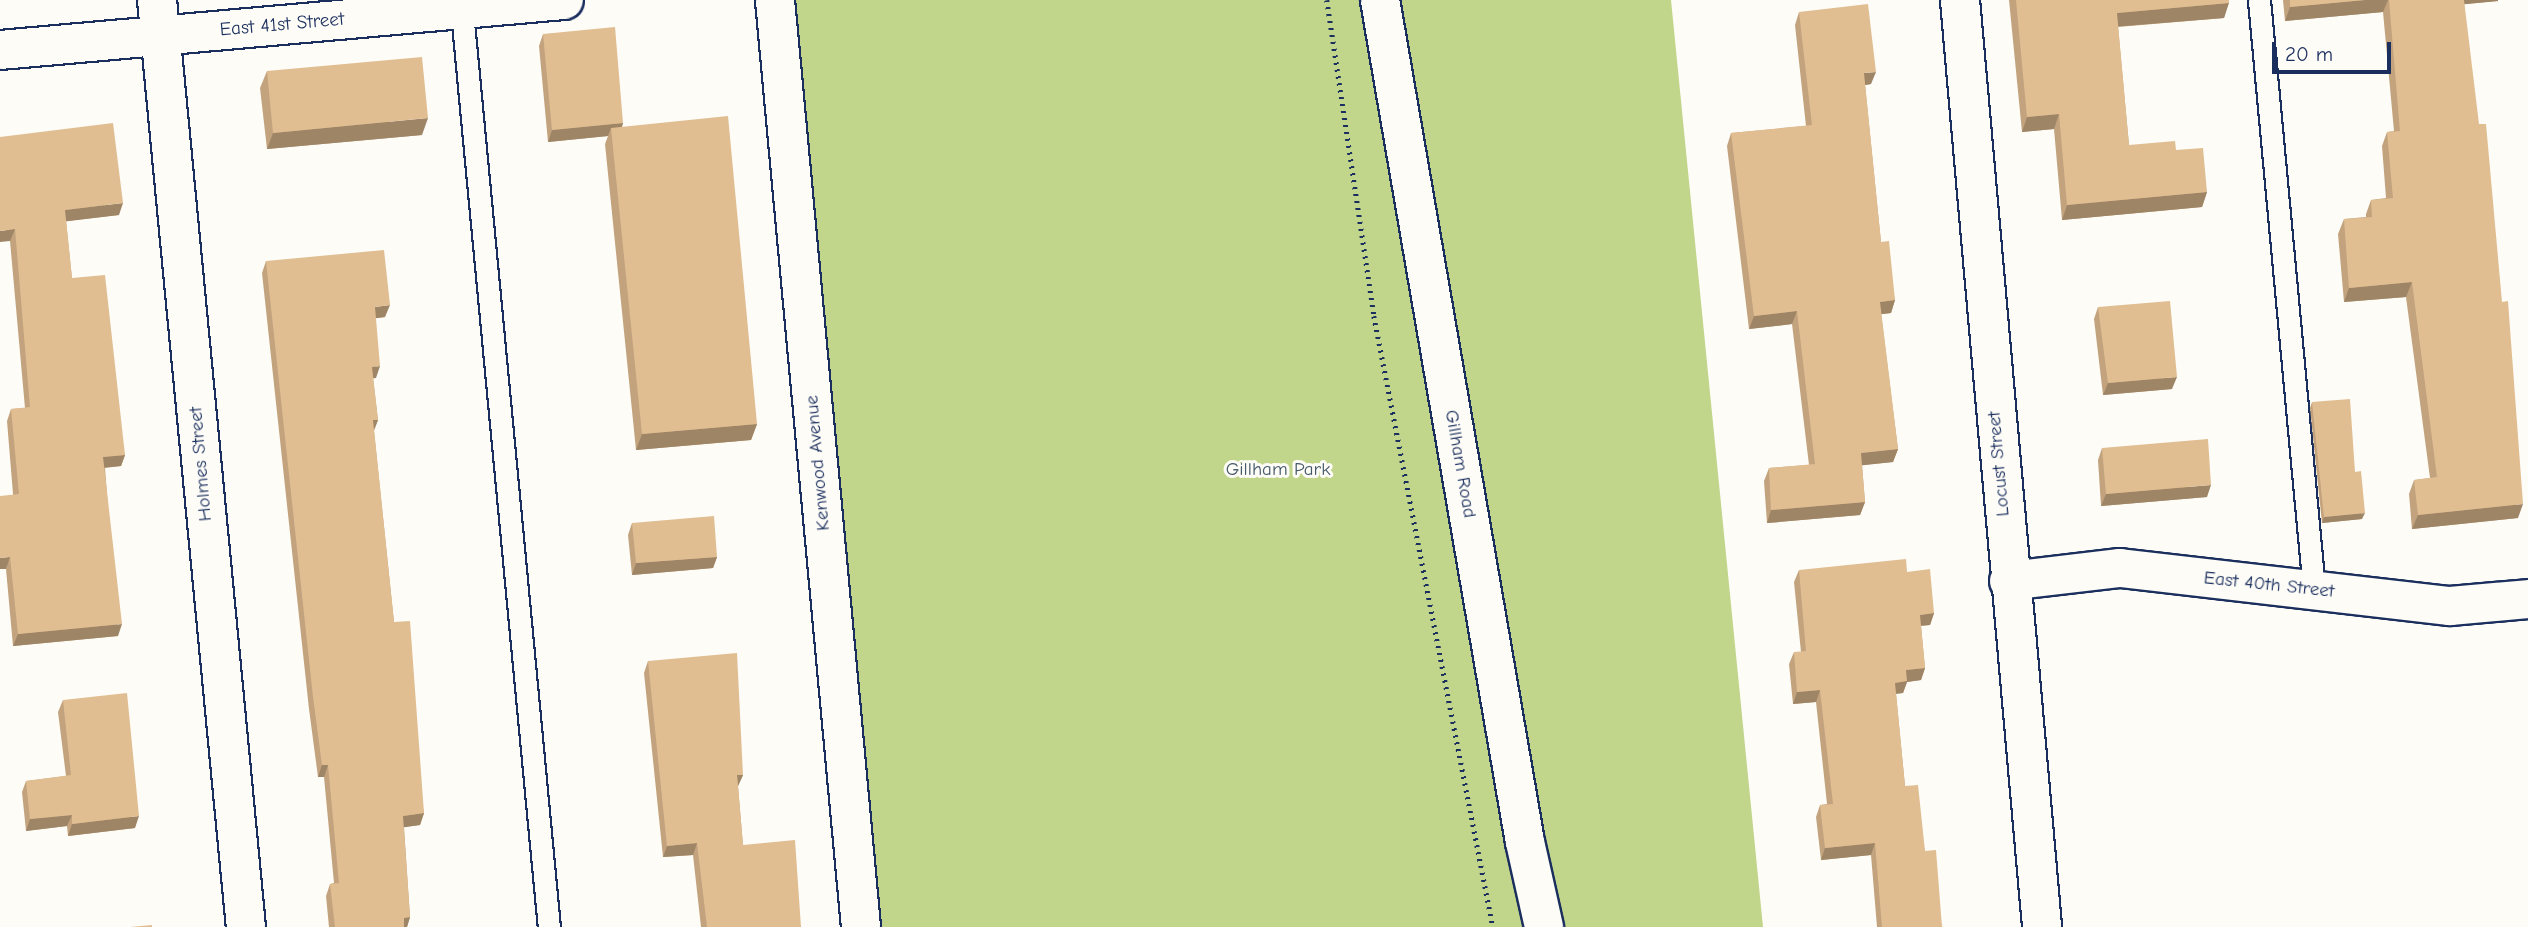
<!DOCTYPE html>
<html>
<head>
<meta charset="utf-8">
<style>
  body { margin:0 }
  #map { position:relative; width:2528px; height:927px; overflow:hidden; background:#fdfcf7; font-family:"Comic Neue",sans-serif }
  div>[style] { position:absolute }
  .green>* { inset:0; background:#c1d58b }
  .path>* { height:4.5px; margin-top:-2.25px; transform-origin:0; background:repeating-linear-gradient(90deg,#1b2f5e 0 2px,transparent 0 7px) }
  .roads { filter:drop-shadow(2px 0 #1b2f5e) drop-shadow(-2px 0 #1b2f5e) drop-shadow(0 2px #1b2f5e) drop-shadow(0 -2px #1b2f5e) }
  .service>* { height:21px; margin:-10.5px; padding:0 10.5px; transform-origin:10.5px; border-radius:10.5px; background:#fdfcf7 }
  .minor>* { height:38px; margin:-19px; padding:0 19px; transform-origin:19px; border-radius:19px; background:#fdfcf7 }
  .secondary>* { height:38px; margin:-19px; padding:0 19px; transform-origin:19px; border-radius:19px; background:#fdfcf7 }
  .wall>* { inset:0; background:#c2a37e }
  .shaded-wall>* { inset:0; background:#9e8566 }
  .building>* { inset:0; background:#e1be92 }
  span { translate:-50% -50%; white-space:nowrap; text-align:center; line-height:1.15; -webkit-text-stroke:6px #fdfcf7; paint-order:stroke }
  .street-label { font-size:19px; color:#1b2f5e }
  .park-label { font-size:19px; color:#445869 }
  .scale { position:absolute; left:2272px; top:42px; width:119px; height:32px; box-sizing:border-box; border:4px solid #1b2f5e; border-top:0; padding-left:9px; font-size:21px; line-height:24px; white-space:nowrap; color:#1b2f5e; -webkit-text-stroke:5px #fdfcf7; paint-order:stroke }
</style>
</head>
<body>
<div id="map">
  <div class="green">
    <i style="clip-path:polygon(794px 0,1671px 0,1763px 927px,880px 927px)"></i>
  </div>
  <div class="path">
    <i style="left:1327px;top:0;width:319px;rotate:81.5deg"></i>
    <i style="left:1374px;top:316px;width:622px;rotate:78.98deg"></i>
  </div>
  <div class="roads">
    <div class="service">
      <i style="left:2259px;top:0;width:593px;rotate:84.67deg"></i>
      <i style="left:461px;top:2px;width:929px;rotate:84.57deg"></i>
    </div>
    <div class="minor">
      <i style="left:157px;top:0;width:931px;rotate:84.52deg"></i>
      <i style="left:775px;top:0;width:931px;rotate:84.7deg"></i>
      <i style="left:1960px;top:0;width:931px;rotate:84.94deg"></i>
      <i style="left:0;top:50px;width:566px;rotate:-5.07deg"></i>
      <i style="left:2009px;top:581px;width:112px;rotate:-6.7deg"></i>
      <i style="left:2120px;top:568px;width:332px;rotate:6.6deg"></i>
      <i style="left:2450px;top:606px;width:78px;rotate:-5.1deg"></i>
    </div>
    <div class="secondary">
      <i style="left:1380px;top:0;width:854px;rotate:80.23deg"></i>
      <i style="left:1525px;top:842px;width:87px;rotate:77.4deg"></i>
    </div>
  </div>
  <div class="wall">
    <i style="clip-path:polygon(2009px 0,2229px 0,2224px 18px,2118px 27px,2129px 145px,2176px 150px,2207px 192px,2202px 207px,2062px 220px,2054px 129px,2022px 132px)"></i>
    <i style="clip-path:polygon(2283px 0,2498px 0,2498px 1px,2464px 4px,2518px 518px,2412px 529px,2409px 494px,2414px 480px,2430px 478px,2406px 297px,2344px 302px,2338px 234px,2344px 219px,2366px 217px,2366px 214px,2371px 200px,2386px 198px,2382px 146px,2387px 132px,2394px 131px,2383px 12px,2285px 21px)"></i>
    <i style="clip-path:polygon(1799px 12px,1871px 84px,1865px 85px,1881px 242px,1895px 300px,1891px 313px,1881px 314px,1898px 449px,1893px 462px,1862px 465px,1865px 502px,1860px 515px,1767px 523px,1764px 481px,1769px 468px,1809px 465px,1792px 324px,1749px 329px,1727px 146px,1731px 133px,1806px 126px,1795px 25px)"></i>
    <i style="clip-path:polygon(543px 34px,623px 123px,622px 127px,757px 424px,751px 440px,636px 450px,605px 144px,608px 136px,548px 142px,539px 46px)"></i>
    <i style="clip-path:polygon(267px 71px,422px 135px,267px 149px,260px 88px)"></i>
    <i style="clip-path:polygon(0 137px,119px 215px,66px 221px,72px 278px,125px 455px,121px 466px,105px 468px,118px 636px,13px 646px,6px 569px,13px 494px,7px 421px,11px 409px,25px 408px,10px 241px)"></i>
    <i style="clip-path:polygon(266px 261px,385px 317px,376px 318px,376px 378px,373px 378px,378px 420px,374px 431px,394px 622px,424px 813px,420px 825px,404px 827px,410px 917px,407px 927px,329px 927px,326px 896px,330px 884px,334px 883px,324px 777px,318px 777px,309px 709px,262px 273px)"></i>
    <i style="clip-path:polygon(2098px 307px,2172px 389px,2103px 395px,2094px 319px)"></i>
    <i style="clip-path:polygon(2312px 402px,2355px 472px,2362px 519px,2322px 523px,2310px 408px)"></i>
    <i style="clip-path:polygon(2102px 448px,2207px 497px,2101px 506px,2098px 460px)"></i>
    <i style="clip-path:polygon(632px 523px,717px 557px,713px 568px,632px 575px,628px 535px)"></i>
    <i style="clip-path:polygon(1799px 570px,1907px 572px,1934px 613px,1930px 625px,1921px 626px,1925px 668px,1921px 680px,1907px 682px,1903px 693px,1896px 694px,1905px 786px,1925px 851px,1942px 927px,1877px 927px,1871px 855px,1821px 860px,1816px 817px,1820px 805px,1827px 804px,1816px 702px,1793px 704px,1789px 664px,1794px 652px,1801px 652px,1794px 582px)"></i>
    <i style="clip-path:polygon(648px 661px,743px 775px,738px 786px,743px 845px,801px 927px,701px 927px,693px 855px,663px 857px,644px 673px)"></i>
    <i style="clip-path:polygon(63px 700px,135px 828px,68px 836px,67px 826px,26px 831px,22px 792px,26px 781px,66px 776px,58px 712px)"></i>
  </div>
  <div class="shaded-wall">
    <i style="clip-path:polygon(2365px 0,2388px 0,2383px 12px,2285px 21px,2290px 7px)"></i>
    <i style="clip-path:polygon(2459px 0,2498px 0,2498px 1px,2457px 5px)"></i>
    <i style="clip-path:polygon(2229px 3px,2224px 18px,2111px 27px,2117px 13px)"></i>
    <i style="clip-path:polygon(1876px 72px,1871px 84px,1859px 86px,1864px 73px)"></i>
    <i style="clip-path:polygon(2059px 114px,2054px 129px,2022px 132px,2027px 117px)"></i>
    <i style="clip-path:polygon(428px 118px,422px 135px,267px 149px,273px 133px)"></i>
    <i style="clip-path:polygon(623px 123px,619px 135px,611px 128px,608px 136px,548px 142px,552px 130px)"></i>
    <i style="clip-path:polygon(2207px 192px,2202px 207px,2062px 220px,2067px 205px)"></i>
    <i style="clip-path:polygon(123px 203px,119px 215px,61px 222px,65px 210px)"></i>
    <i style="clip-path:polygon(15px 229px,10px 241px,0 242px,0 231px)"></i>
    <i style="clip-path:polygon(2412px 282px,2406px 297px,2344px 302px,2349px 288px)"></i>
    <i style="clip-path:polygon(1895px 300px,1891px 313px,1875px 315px,1880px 302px)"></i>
    <i style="clip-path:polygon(390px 305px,385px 317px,370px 319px,375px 307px)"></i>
    <i style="clip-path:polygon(1797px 311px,1792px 324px,1749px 329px,1754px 316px)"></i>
    <i style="clip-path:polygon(380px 366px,376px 378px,368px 379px,372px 367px)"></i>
    <i style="clip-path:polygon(2177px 377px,2172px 389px,2103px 395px,2108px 383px)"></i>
    <i style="clip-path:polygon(373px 420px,378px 420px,373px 432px)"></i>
    <i style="clip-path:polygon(757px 424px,751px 440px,636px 450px,642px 434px)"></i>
    <i style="clip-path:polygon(1898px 449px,1893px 462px,1856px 466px,1861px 453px)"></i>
    <i style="clip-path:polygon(125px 455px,121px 466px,99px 468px,103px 457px)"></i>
    <i style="clip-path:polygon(2211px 485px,2207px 497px,2101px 506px,2106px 494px)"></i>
    <i style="clip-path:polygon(1865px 502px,1860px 515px,1767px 523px,1771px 510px)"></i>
    <i style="clip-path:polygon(2523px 504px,2518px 518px,2412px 529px,2418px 515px)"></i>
    <i style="clip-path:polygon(2365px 513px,2362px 519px,2322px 523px,2324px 517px)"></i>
    <i style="clip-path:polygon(10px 557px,6px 569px,0 569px,0 558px)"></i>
    <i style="clip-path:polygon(717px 557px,713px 568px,632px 575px,636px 563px)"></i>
    <i style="clip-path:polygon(1934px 613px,1930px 625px,1915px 626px,1920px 615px)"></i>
    <i style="clip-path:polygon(122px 624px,118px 636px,13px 646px,18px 634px)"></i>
    <i style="clip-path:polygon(1925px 668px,1921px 680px,1907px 682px,1903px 693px,1891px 694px,1895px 683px,1906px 670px)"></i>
    <i style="clip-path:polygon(1820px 690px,1816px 702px,1793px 704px,1797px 692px)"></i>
    <i style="clip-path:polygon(322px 765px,328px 765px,324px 777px,318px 777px)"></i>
    <i style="clip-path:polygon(737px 775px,743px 775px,738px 786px)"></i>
    <i style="clip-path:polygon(424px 813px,420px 825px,399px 828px,403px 816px)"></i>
    <i style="clip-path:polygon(72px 815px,67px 826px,26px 831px,30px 819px)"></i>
    <i style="clip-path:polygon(139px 816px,135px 828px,68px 836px,72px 824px)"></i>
    <i style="clip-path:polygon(697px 843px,693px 855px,663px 857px,667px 846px)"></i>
    <i style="clip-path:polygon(1875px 843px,1871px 855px,1821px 860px,1825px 848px)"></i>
    <i style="clip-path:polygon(410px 917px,407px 927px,400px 927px,404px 918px)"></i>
  </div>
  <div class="building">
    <i style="clip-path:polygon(2016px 0,2229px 0,2229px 3px,2117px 13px,2129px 145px,2175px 141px,2176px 150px,2203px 148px,2207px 192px,2067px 205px,2059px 114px,2027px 117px)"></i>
    <i style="clip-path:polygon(2290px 0,2365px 0,2290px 7px)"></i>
    <i style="clip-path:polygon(2389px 0,2464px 0,2479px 124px,2486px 124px,2502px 302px,2508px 301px,2523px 504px,2418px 515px,2414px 480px,2437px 477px,2412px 282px,2349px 288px,2344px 219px,2372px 217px,2371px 200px,2393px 198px,2387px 132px,2400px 131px)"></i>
    <i style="clip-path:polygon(1868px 4px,1876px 72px,1864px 73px,1881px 242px,1889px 241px,1895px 300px,1880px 302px,1898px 449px,1861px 453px,1865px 502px,1771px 510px,1769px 468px,1815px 464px,1797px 311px,1754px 316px,1731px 133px,1812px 125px,1799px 12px)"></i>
    <i style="clip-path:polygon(615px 27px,623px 123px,552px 130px,543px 34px)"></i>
    <i style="clip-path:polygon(422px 57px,428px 118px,273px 133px,267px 71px)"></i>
    <i style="clip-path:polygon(728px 116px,757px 424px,642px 434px,611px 128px)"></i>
    <i style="clip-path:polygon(113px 123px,123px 203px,65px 210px,72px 278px,105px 275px,125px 455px,103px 457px,122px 624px,18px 634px,10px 557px,0 558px,0 496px,19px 494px,11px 409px,30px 407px,15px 229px,0 231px,0 137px)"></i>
    <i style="clip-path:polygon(384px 250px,390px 305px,375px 307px,380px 366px,372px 367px,378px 420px,373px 420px,394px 622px,410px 621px,424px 813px,403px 816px,410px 917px,404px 918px,404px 927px,335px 927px,330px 884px,339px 883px,328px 765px,322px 765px,313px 697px,266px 261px)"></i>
    <i style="clip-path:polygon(2170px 301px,2177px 377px,2108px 383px,2098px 307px)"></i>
    <i style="clip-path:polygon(2350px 399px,2355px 472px,2361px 471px,2365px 513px,2324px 517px,2312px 402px)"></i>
    <i style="clip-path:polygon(2208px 439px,2211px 485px,2106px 494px,2102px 448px)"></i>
    <i style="clip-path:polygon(714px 516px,717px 557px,636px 563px,632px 523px)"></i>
    <i style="clip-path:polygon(1906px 559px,1907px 572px,1930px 569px,1934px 613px,1920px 615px,1925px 668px,1906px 670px,1907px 681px,1895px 683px,1905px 786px,1918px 785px,1925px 851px,1936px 850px,1942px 927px,1882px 927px,1875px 843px,1825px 848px,1820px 805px,1833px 804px,1820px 690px,1797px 692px,1794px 652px,1806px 651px,1799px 570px)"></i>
    <i style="clip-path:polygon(737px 653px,743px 775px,737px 775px,743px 845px,795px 840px,801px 927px,707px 927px,697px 843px,667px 846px,648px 661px)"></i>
    <i style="clip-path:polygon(127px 693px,139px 816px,72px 824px,72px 815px,30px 819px,26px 781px,71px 775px,63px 700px)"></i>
    <i style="clip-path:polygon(152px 925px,152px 927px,130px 927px)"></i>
  </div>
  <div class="street-label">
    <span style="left:282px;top:25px;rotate:-5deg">East 41st Street</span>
    <span style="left:818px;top:463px;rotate:-95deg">Kenwood Avenue</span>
    <span style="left:201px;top:464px;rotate:-95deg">Holmes Street</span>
    <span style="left:1460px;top:464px;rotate:80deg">Gillham Road</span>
    <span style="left:1999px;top:464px;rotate:-95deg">Locust Street</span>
    <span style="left:2269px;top:585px;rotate:6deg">East 40th Street</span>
  </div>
  <div class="park-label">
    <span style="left:1278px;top:470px">Gillham Park</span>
  </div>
  <div class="scale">20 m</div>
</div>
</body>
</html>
